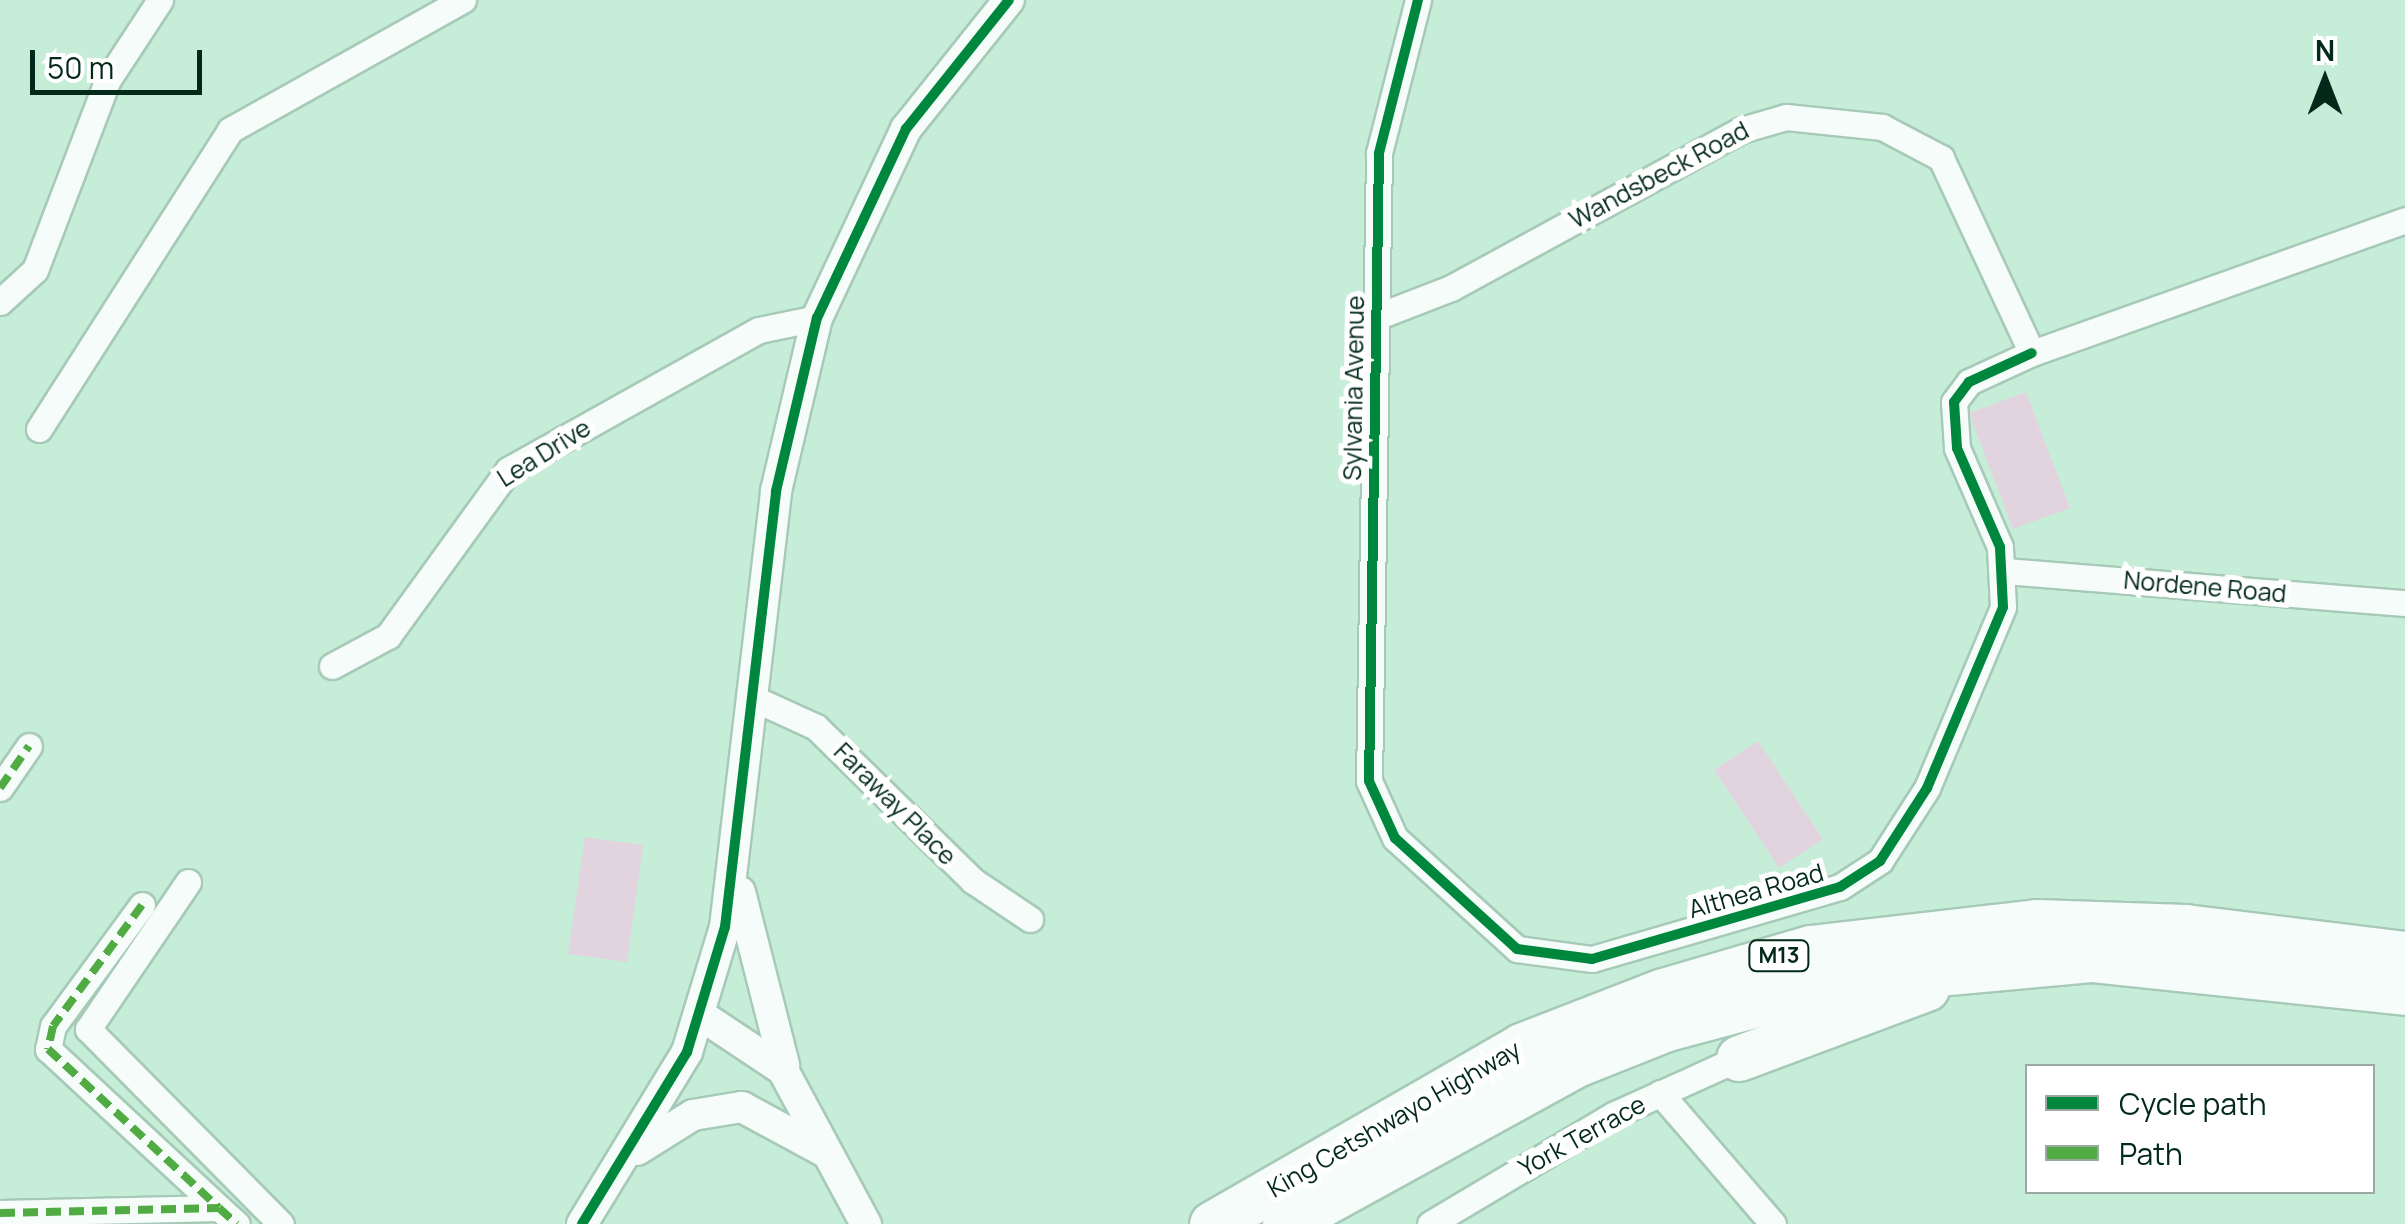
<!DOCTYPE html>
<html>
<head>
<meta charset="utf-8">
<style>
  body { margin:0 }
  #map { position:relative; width:2405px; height:1224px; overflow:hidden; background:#c6edd8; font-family:Manrope,sans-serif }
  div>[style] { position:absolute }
  .green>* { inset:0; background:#e2d4df }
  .roads { filter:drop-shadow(2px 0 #a7cab8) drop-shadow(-2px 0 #a7cab8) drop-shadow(0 2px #a7cab8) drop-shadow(0 -2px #a7cab8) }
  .minor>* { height:25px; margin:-12.5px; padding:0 12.5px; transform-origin:12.5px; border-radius:12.5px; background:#f6fcf9 }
  .tertiary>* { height:30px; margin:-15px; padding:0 15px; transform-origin:15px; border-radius:15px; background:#f6fcf9 }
  .motorway>* { height:45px; margin:-22.5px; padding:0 22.5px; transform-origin:22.5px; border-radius:22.5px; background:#f6fcf9 }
  .quiet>* { height:8px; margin-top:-4px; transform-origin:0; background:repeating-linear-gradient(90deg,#4fab42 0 15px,transparent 0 23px) }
  .cycleway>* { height:10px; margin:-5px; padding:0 5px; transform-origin:5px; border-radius:5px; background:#00873e }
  span { translate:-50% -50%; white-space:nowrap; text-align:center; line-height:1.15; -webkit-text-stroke:10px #fff; paint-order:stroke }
  .shield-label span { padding:2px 8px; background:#fff; border:2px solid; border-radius:8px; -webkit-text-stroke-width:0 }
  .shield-label { font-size:22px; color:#022919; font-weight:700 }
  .street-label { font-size:25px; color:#022919 }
  .legend { position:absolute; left:2025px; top:1064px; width:350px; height:130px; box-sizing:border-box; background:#fff; border:2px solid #9aa9a3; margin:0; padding:12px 18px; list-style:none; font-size:30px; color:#022919 }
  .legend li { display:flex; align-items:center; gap:20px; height:50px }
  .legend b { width:50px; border:2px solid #9aa9a3 }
  .north { position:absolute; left:2275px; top:30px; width:100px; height:100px; -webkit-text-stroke:8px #fff; paint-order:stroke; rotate:0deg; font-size:28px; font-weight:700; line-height:40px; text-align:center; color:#022919 }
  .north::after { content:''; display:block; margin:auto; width:35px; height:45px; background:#022919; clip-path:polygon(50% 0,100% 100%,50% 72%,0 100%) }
  .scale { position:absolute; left:30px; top:50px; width:172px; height:45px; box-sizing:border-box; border:5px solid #022919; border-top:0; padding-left:12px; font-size:30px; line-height:35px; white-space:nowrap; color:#022919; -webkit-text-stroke:8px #fff; paint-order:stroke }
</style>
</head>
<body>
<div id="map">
  <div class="green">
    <i style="clip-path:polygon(2026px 392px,2070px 508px,2013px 529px,1969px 413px)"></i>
    <i style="clip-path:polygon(1758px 741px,1823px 839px,1779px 868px,1714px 770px)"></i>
    <i style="clip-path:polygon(585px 837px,643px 845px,627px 962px,568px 954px)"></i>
  </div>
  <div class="roads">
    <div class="minor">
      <i style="left:1418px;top:0;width:158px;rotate:104.3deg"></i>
      <i style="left:1379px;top:153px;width:628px;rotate:90.91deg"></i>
      <i style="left:1369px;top:781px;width:63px;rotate:65.5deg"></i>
      <i style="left:1395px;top:838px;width:165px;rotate:42.3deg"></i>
      <i style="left:1517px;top:949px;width:76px;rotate:7.6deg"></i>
      <i style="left:1592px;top:959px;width:258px;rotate:-16.2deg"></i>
      <i style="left:1840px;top:887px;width:48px;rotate:-33deg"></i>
      <i style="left:1880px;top:861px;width:87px;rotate:-57.2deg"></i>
      <i style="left:1927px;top:788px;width:196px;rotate:-67.2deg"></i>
      <i style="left:2003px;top:607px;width:60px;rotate:-92.9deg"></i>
      <i style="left:2000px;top:547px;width:108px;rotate:-113.5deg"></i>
      <i style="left:1957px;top:448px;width:46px;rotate:-93.7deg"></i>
      <i style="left:1954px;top:402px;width:25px;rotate:-53deg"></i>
      <i style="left:1969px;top:382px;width:69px;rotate:-24.7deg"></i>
      <i style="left:0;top:302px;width:47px;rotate:-42.4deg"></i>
      <i style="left:35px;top:270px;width:202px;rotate:-69.1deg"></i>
      <i style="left:107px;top:81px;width:97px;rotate:-56.8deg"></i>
      <i style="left:1376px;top:317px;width:80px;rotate:-21.1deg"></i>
      <i style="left:1451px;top:288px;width:330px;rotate:-28.6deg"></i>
      <i style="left:1741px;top:130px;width:47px;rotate:-16.1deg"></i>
      <i style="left:1786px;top:117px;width:97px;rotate:5.9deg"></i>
      <i style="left:1882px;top:127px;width:67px;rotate:27.7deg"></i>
      <i style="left:1941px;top:158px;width:215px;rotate:65deg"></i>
      <i style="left:2032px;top:353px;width:396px;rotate:-19.6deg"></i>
      <i style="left:39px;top:429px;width:355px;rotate:-57.4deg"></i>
      <i style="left:230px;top:130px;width:267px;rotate:-29.2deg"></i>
      <i style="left:2005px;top:571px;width:401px;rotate:4.6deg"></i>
      <i style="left:332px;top:666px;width:64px;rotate:-28.2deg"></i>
      <i style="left:388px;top:636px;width:205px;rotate:-54.1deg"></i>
      <i style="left:508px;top:470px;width:287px;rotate:-29.2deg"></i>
      <i style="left:759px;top:330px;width:59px;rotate:-11.7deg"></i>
      <i style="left:755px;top:699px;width:67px;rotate:24.7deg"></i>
      <i style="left:816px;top:727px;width:219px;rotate:44.4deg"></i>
      <i style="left:972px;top:880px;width:70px;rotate:33.9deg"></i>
      <i style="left:0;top:788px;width:51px;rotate:-55.4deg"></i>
      <i style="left:188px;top:882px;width:178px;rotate:124.2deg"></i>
      <i style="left:88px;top:1029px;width:274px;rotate:45.3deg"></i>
      <i style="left:142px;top:905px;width:150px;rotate:126.3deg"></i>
      <i style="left:53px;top:1026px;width:24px;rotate:102deg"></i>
      <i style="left:48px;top:1049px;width:233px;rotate:42.9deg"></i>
      <i style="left:1660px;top:1093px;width:173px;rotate:49.2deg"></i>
      <i style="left:0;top:1213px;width:219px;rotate:-1.3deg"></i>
      <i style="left:219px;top:1208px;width:24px;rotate:42deg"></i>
      <i style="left:1430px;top:1224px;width:213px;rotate:-30.8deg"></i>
      <i style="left:1613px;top:1115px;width:138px;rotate:-24.3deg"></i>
    </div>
    <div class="tertiary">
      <i style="left:740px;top:892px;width:179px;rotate:75.7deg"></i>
      <i style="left:702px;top:1016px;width:97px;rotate:33.7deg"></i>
      <i style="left:783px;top:1070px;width:175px;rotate:61.7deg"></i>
      <i style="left:637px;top:1150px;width:66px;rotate:-32deg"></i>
      <i style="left:693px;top:1115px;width:50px;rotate:-9.3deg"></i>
      <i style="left:742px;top:1107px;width:92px;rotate:28.5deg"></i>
      <i style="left:582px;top:1224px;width:202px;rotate:-58.6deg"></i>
      <i style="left:687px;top:1052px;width:131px;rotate:-73.1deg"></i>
      <i style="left:725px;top:927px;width:439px;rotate:-83.3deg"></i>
      <i style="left:776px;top:491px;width:178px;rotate:-76.7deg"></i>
      <i style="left:817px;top:318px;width:209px;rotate:-64.8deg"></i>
      <i style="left:906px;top:129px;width:165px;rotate:-51.4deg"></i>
    </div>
    <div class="motorway">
      <i style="left:1739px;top:1058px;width:200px;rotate:-20.5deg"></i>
      <i style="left:1212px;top:1224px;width:357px;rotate:-29.9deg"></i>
      <i style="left:1521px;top:1046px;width:152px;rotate:-21.2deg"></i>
      <i style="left:1663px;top:991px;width:153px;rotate:-16.3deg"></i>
      <i style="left:1810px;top:948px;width:228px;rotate:-6.5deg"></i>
      <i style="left:2037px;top:922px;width:148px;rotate:1.9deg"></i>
      <i style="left:2185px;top:927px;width:222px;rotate:7deg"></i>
      <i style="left:1285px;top:1224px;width:332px;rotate:-28.8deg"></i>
      <i style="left:1576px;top:1064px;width:98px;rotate:-21.6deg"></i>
      <i style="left:1667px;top:1028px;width:178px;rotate:-15deg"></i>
      <i style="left:1839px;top:982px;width:255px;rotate:-5.2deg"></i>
      <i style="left:2093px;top:959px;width:314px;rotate:6deg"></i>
    </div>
  </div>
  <div class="quiet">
    <i style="left:0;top:788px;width:51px;rotate:-55.4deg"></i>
    <i style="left:142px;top:905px;width:150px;rotate:126.3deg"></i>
    <i style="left:53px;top:1026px;width:24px;rotate:102deg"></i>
    <i style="left:48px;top:1049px;width:233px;rotate:42.9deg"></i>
    <i style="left:0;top:1213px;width:219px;rotate:-1.3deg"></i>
    <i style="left:219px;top:1208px;width:24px;rotate:42deg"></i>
  </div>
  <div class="cycleway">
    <i style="left:1418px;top:0;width:158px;rotate:104.3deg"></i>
    <i style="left:1379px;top:153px;width:628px;rotate:90.91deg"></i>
    <i style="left:1369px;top:781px;width:63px;rotate:65.5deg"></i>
    <i style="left:1395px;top:838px;width:165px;rotate:42.3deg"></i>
    <i style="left:1517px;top:949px;width:76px;rotate:7.6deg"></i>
    <i style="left:1592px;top:959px;width:258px;rotate:-16.2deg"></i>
    <i style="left:1840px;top:887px;width:48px;rotate:-33deg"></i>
    <i style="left:1880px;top:861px;width:87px;rotate:-57.2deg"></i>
    <i style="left:1927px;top:788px;width:196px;rotate:-67.2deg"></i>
    <i style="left:2003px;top:607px;width:60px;rotate:-92.9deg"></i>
    <i style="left:2000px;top:547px;width:108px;rotate:-113.5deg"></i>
    <i style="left:1957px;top:448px;width:46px;rotate:-93.7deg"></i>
    <i style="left:1954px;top:402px;width:25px;rotate:-53deg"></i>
    <i style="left:1969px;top:382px;width:69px;rotate:-24.7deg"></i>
    <i style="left:582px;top:1224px;width:202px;rotate:-58.6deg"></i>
    <i style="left:687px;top:1052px;width:131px;rotate:-73.1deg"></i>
    <i style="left:725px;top:927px;width:439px;rotate:-83.3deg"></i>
    <i style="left:776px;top:491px;width:178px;rotate:-76.7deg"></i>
    <i style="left:817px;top:318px;width:209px;rotate:-64.8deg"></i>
    <i style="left:906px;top:129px;width:165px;rotate:-51.4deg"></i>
  </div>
  <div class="shield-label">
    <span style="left:1779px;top:956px">M13</span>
  </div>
  <div class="street-label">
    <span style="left:1659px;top:175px;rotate:-28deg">Wandsbeck Road</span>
    <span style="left:1354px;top:388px;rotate:-89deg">Sylvania Avenue</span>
    <span style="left:544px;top:453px;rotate:-32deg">Lea Drive</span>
    <span style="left:2205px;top:587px;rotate:5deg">Nordene Road</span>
    <span style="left:895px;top:804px;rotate:45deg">Faraway Place</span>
    <span style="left:1756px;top:891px;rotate:-16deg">Althea Road</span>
    <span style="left:1394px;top:1119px;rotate:-30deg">King Cetshwayo Highway</span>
    <span style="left:1582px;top:1136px;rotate:-29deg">York Terrace</span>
  </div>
  <ul class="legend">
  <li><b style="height:12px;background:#00873e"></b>Cycle path</li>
  <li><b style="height:12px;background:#4fab42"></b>Path</li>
  </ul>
  <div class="north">N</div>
  <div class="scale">50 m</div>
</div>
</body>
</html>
